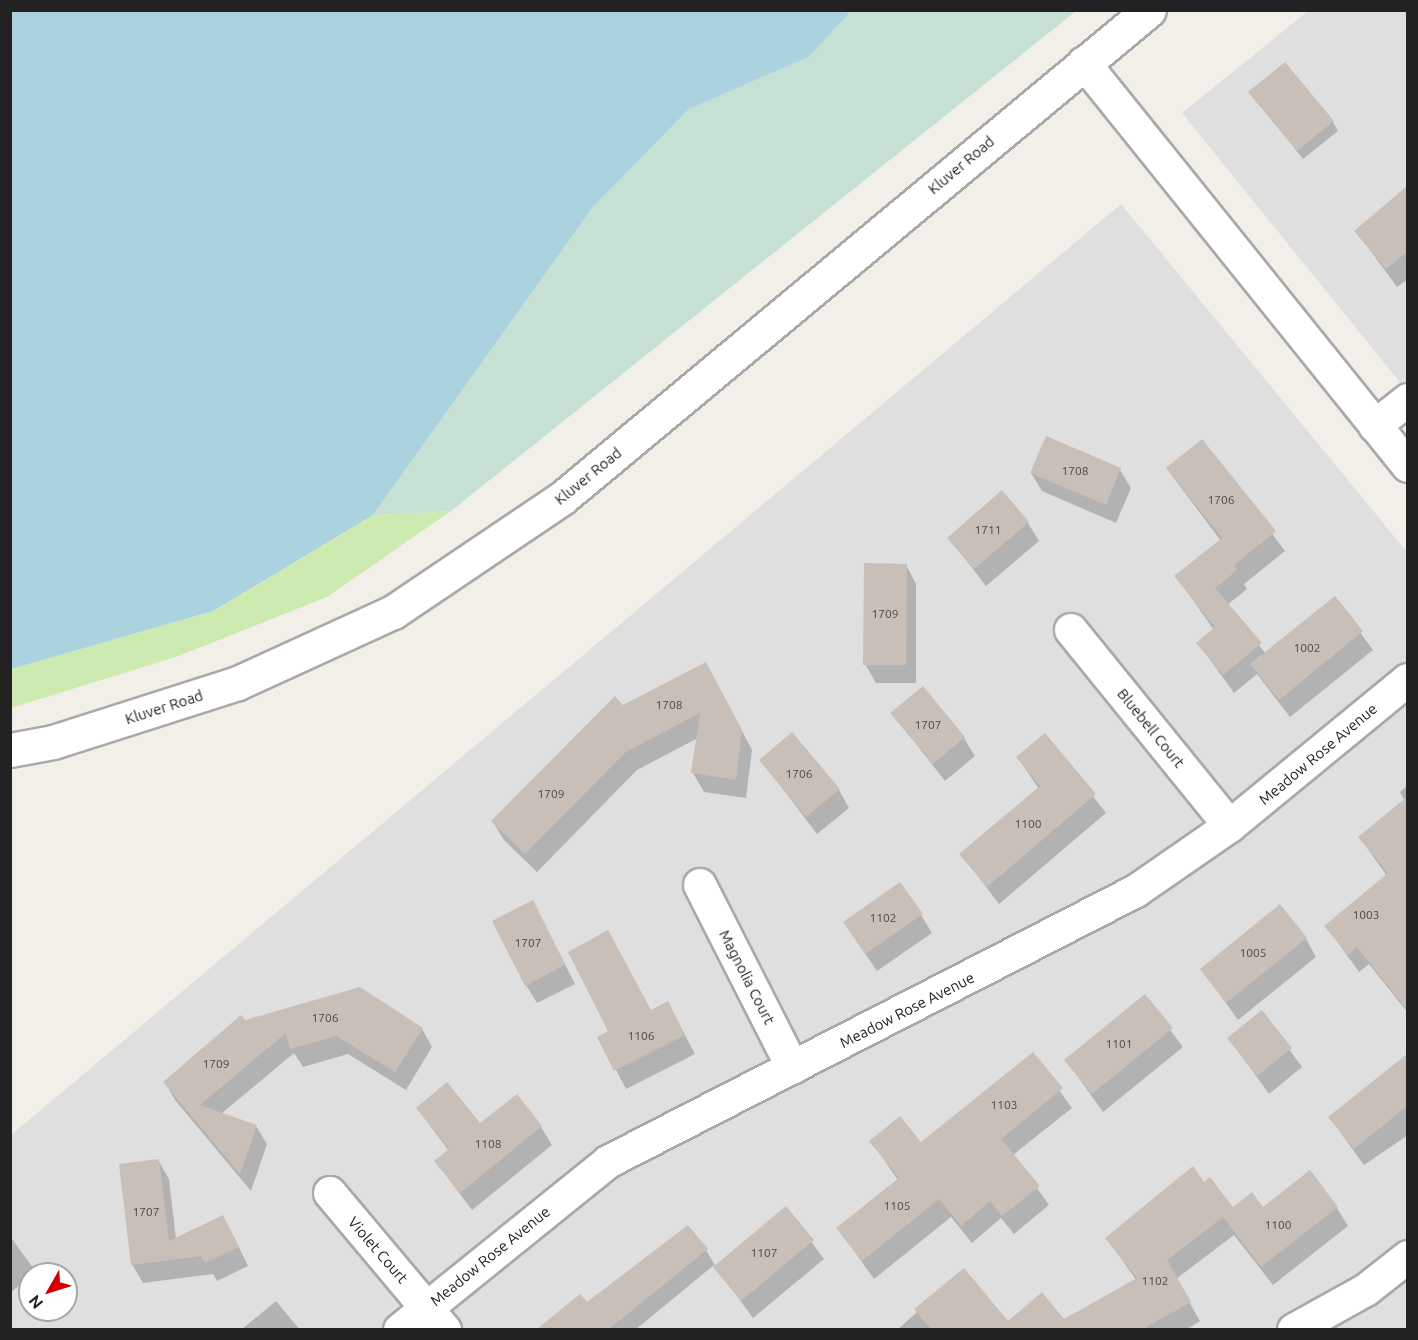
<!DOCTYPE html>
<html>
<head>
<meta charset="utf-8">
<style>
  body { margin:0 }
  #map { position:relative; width:1418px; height:1340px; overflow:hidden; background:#f2efe9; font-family:Ubuntu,sans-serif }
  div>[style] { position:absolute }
  .residential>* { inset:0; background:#e0dfdf }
  .grass>* { inset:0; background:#cdebb0 }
  .wetland>* { inset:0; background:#c6e0d4 }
  .water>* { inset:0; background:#aad3df }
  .shadow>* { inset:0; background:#0003 }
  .building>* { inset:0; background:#c7bfb8 }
  .roads { filter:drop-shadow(2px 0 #a9a9a9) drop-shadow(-2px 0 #a9a9a9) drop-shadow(0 2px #a9a9a9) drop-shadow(0 -2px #a9a9a9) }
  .minor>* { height:32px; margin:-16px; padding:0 16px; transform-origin:16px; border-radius:16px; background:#fff }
  .tertiary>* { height:33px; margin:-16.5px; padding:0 16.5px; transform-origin:16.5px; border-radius:16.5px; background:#fff }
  span { translate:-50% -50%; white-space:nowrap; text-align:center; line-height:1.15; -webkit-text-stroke:4.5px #fff; paint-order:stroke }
  .number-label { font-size:12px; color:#4b4948 }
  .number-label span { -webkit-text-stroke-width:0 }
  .street-label { font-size:15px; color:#222 }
  .frame { position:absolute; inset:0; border:12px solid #222; pointer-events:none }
  .north { position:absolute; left:18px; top:1262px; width:60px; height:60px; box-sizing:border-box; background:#fff; border:2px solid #a7a7a7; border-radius:50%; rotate:231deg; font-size:16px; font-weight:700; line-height:24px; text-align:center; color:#222 }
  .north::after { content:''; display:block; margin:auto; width:21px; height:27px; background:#d40000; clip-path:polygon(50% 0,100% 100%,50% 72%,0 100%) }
</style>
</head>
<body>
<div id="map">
  <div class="residential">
    <i style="clip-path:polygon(1308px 11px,1407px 11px,1407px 391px,1182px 113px)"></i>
    <i style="clip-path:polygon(evenodd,1121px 204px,1407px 552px,1407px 1329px,11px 1330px,11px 1135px,1121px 204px,30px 1274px,66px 1274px,66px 1310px,30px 1310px,30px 1274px)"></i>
  </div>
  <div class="grass">
    <i style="clip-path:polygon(451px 511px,327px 597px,176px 657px,11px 708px,10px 669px,213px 611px,373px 515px)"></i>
  </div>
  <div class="wetland">
    <i style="clip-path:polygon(851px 11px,1076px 11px,451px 511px,373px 515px,593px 207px,689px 109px,809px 57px)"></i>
  </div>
  <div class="water">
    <i style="clip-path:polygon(10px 11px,11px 10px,851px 11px,809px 57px,689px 109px,593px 207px,373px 515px,213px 611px,11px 669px)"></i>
  </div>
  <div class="shadow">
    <i style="clip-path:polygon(1250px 92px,1333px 122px,1338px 131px,1303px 159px)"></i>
    <i style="clip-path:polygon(1408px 188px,1408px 279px,1397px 287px,1356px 231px)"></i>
    <i style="clip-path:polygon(1202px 441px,1285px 551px,1244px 584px,1247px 589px,1227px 605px,1266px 654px,1335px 598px,1373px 650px,1290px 717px,1257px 674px,1234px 693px,1198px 643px,1214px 630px,1176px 576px,1221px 541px,1167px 469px)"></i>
    <i style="clip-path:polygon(1120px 470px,1131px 488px,1116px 523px,1042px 491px,1031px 473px)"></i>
    <i style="clip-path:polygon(1028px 523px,1039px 541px,986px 586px,949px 538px)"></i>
    <i style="clip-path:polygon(906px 565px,916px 584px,916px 683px,876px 683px,865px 664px)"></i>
    <i style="clip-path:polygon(716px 682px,752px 750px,746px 798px,704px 792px,693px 773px,698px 738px,637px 770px,537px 872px,504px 840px,493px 822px,623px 707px)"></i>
    <i style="clip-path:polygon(892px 713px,964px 738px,975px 756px,945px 781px)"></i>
    <i style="clip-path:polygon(1045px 735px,1106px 813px,999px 904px,961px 854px,1039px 789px,1018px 758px)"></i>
    <i style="clip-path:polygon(761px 760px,839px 790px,849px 808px,817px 834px)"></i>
    <i style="clip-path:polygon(1408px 785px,1408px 932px,1403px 936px,1408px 942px,1408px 1013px,1369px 964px,1359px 972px,1326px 926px,1387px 876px,1360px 838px,1405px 801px,1400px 792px)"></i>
    <i style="clip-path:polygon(921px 915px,932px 933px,877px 971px,856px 940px)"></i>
    <i style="clip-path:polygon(543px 921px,575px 984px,537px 1003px,526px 985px)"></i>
    <i style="clip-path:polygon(1306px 939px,1316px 957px,1238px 1020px,1202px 969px)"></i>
    <i style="clip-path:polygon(1145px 996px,1183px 1047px,1103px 1112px,1066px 1060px)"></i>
    <i style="clip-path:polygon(651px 1012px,678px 1022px,695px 1054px,626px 1089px,599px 1037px)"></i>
    <i style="clip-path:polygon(1262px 1012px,1302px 1067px,1269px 1094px,1229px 1038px)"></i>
    <i style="clip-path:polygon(245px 1022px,422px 1029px,432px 1047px,406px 1090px,348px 1054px,303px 1067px,294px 1053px,221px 1114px,256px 1126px,267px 1144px,251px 1191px,175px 1100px,165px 1082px)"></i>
    <i style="clip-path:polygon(1033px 1054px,1072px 1108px,1013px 1155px,1049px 1205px,1014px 1234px,1001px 1218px,972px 1243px,951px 1217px,874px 1279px,838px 1228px,898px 1180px,871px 1141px,921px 1144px)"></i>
    <i style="clip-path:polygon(1399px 1063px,1408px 1074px,1408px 1135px,1364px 1165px,1330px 1118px)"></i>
    <i style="clip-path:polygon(417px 1108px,480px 1126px,541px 1127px,552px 1145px,472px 1210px,436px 1162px,449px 1151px)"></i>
    <i style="clip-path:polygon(158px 1160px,169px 1179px,176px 1239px,233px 1235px,248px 1266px,217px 1281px,213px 1274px,143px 1283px,132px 1264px)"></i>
    <i style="clip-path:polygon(1204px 1184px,1233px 1210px,1337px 1208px,1348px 1226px,1273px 1285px,1234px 1235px,1176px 1279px,1200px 1321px,1186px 1330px,897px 1330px,964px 1270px,1008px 1323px,1063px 1321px,1136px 1280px,1107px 1238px)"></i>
    <i style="clip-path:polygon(786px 1208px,824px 1259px,753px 1318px,714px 1265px,635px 1330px,554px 1330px,549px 1321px,706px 1250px,716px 1267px)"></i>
    <i style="clip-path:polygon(10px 1236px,36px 1272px,10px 1293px)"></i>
    <i style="clip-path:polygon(276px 1301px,300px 1330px,241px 1330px)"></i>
  </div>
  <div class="building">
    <i style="clip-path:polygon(1285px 62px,1334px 121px,1297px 151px,1248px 92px)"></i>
    <i style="clip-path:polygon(1407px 186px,1407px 252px,1386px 269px,1354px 231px)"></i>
    <i style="clip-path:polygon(1046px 436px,1121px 468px,1106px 505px,1030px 473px)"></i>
    <i style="clip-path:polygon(1202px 439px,1276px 531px,1234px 565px,1237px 570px,1215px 588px,1262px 643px,1223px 675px,1196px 643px,1215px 627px,1174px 576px,1222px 538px,1166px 468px)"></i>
    <i style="clip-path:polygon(1002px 490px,1029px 522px,974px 569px,947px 538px)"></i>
    <i style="clip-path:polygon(864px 563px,907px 564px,906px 665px,863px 665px)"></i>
    <i style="clip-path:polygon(1335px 596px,1363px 631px,1279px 700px,1250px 664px)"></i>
    <i style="clip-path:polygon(706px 662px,742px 730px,736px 780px,691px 773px,700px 713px,626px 752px,525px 854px,491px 821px,615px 696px,623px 705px)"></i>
    <i style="clip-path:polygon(923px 686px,965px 737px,933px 764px,890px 713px)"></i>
    <i style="clip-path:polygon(792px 732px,840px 789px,806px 817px,759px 760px)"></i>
    <i style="clip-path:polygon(1045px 733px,1096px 794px,987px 887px,959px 854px,1040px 786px,1016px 757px)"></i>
    <i style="clip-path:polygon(1407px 797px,1407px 1010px,1357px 947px,1348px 955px,1324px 926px,1388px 873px,1358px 837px)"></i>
    <i style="clip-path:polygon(900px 882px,923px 914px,865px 954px,843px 922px)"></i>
    <i style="clip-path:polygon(533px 900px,565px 965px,525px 986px,492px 921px)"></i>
    <i style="clip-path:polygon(1280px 904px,1307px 938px,1226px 1003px,1200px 969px)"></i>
    <i style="clip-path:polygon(608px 930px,651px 1010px,668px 1001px,685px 1035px,614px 1071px,597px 1037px,608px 1031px,568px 952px)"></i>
    <i style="clip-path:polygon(360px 987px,423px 1028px,395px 1072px,336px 1036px,290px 1049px,286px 1033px,200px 1105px,257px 1125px,240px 1174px,163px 1082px,241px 1015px,245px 1020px)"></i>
    <i style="clip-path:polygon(1145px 994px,1173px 1028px,1092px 1094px,1064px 1060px)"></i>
    <i style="clip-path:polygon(1262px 1010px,1292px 1048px,1257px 1076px,1227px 1038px)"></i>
    <i style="clip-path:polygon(1033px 1052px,1063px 1088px,1001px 1139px,1040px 1186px,1002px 1216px,990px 1201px,961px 1226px,939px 1199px,862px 1261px,836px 1228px,899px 1178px,869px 1141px,900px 1116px,921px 1142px)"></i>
    <i style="clip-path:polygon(1407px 1054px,1407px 1106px,1354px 1149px,1328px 1117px)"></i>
    <i style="clip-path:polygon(447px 1082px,480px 1123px,517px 1094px,542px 1126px,460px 1193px,434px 1161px,449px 1149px,416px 1108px)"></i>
    <i style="clip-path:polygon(159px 1159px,169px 1241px,223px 1215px,239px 1247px,205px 1263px,201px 1256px,131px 1265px,119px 1164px)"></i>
    <i style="clip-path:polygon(1193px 1166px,1204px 1182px,1210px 1177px,1233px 1207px,1252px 1192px,1263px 1207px,1310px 1170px,1338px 1207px,1261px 1267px,1223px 1217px,1167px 1260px,1191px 1302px,1143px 1329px,931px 1329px,914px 1309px,964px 1268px,1008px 1321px,1042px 1292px,1064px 1319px,1137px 1278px,1105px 1238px)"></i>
    <i style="clip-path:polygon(786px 1206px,814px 1240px,741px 1301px,713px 1267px)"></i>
    <i style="clip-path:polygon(688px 1225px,708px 1249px,609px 1329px,537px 1329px,580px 1294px,587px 1302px)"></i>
  </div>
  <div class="roads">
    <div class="minor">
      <i style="left:1084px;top:63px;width:517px;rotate:51.2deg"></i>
      <i style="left:1375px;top:426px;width:42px;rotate:-38.2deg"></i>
      <i style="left:1071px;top:630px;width:252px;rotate:51deg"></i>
      <i style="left:700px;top:885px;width:205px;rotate:63.1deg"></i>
      <i style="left:330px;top:1193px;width:179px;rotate:50deg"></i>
      <i style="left:400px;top:1330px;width:267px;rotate:-38.9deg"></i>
      <i style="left:608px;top:1162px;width:593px;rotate:-27.17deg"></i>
      <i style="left:1136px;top:891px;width:114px;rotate:-34.7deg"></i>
      <i style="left:1230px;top:826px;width:230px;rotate:-39.4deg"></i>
      <i style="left:1294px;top:1330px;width:82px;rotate:-29.1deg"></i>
      <i style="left:1366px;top:1290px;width:53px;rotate:-38.2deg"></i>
    </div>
    <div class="tertiary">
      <i style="left:10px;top:750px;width:44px;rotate:-10.5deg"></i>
      <i style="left:53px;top:742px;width:194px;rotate:-17.7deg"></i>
      <i style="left:238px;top:683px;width:170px;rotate:-24.6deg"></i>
      <i style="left:393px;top:612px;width:204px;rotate:-34deg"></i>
      <i style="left:562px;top:498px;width:763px;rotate:-39.74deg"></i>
    </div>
  </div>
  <div class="number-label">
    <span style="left:1075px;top:471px">1708</span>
    <span style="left:1221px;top:500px">1706</span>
    <span style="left:988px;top:530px">1711</span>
    <span style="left:885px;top:614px">1709</span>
    <span style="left:1307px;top:648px">1002</span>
    <span style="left:669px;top:705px">1708</span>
    <span style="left:928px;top:725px">1707</span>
    <span style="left:799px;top:774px">1706</span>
    <span style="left:551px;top:794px">1709</span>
    <span style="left:1028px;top:824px">1100</span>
    <span style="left:1366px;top:915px">1003</span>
    <span style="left:883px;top:918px">1102</span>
    <span style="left:528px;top:943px">1707</span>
    <span style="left:1253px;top:953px">1005</span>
    <span style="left:325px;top:1018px">1706</span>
    <span style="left:641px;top:1036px">1106</span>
    <span style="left:1119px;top:1044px">1101</span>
    <span style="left:216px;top:1064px">1709</span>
    <span style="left:1004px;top:1105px">1103</span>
    <span style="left:488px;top:1144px">1108</span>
    <span style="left:897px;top:1206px">1105</span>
    <span style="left:146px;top:1212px">1707</span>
    <span style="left:1278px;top:1225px">1100</span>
    <span style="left:764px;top:1253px">1107</span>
    <span style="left:1155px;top:1281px">1102</span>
  </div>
  <div class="street-label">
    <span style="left:961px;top:165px;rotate:-40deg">Kluver Road</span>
    <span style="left:588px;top:476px;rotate:-39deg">Kluver Road</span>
    <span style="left:164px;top:707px;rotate:-18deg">Kluver Road</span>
    <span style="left:1151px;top:728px;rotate:51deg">Bluebell Court</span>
    <span style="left:1318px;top:754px;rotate:-40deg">Meadow Rose Avenue</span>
    <span style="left:747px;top:977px;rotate:63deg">Magnolia Court</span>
    <span style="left:907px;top:1010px;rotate:-27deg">Meadow Rose Avenue</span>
    <span style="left:378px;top:1250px;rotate:49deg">Violet Court</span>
    <span style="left:490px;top:1256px;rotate:-39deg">Meadow Rose Avenue</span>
  </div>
  <div class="frame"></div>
  <div class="north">N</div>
</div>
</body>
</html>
